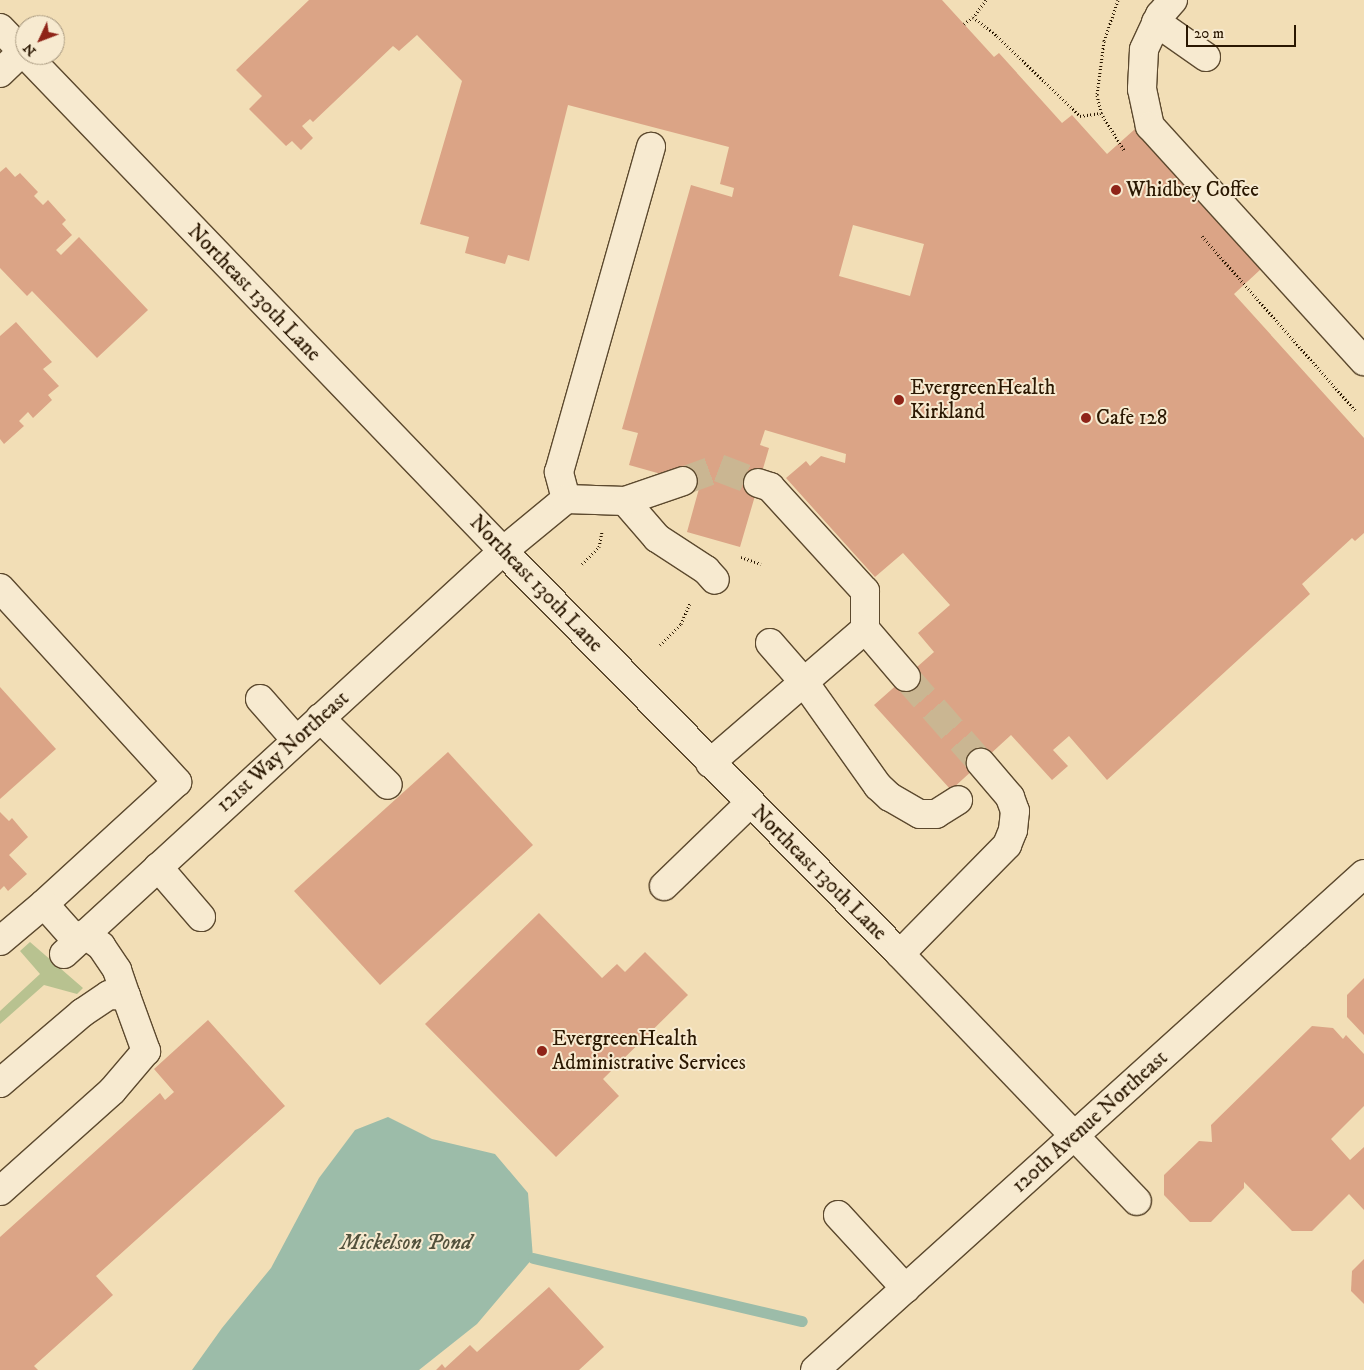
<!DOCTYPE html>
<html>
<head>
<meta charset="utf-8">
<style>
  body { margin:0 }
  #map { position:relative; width:1364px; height:1370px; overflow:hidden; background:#f2deb6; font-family:"IM FELL DW Pica",serif }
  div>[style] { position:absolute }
  .green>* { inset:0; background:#b8c290 }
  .water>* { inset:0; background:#9cbca9 }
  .stream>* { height:11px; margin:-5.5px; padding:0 5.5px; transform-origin:5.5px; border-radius:5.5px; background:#9cbca9 }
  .building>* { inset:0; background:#dba486 }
  .minor-tunnel>* { height:28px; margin-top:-14px; transform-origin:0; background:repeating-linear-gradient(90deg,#cab692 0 28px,transparent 0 42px) }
  .path>* { height:3px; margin-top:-1.5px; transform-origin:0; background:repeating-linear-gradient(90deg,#2a1701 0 1px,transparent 0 3.5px) }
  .roads { filter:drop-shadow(1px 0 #5c492e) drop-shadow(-1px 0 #5c492e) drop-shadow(0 1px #5c492e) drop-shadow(0 -1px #5c492e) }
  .minor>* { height:28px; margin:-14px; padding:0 14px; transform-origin:14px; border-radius:14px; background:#f7ead0 }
  .dots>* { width:14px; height:14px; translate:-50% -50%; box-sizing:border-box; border:2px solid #f7ead0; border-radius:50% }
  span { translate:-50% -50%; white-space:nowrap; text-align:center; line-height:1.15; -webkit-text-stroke:4px #f7ead0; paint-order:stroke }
  .poi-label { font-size:21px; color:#2a1701 }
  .left { translate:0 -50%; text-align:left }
  .street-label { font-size:21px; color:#2a1701 }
  .water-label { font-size:22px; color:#52513c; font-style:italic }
  .north { position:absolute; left:15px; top:15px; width:50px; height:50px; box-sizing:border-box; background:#f7ead0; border:1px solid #a5967d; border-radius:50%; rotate:227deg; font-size:14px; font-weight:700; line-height:20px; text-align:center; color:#2a1701 }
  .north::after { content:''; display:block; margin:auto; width:18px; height:22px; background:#8f2418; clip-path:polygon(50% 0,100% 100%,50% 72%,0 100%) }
  .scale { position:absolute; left:1186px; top:25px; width:110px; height:22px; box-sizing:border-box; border:2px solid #2a1701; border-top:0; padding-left:6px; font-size:15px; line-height:18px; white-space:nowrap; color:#2a1701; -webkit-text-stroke:4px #f7ead0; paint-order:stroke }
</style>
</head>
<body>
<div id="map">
  <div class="green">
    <i style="clip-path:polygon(30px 942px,83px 988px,77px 994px,44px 985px,0 1024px,0 1011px,40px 974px,20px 951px)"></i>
  </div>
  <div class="water">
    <i style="clip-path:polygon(388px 1117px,432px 1139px,495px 1154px,528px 1193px,533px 1258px,477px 1324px,419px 1370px,192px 1370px,222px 1328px,271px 1268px,319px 1178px,355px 1130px)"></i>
  </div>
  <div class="stream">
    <i style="left:533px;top:1258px;width:276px;rotate:13.2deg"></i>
  </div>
  <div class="building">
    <i style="clip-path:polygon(evenodd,309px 0,942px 0,994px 57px,999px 53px,1062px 123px,1072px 115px,1107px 154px,1135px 129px,1261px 269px,1234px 294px,1364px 438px,1364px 533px,1355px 541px,1352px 538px,1302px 584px,1310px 594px,1107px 780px,1069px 736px,1053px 750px,1068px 766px,1052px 780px,1011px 735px,951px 790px,874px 705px,934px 652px,918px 633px,950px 605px,903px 553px,875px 577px,786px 478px,806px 461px,810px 466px,821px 456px,845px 463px,846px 454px,765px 430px,760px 445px,769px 448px,740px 547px,687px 532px,700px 485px,629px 465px,638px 433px,622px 429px,691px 185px,732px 197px,734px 188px,720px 184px,729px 147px,568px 105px,529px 261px,508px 255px,505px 264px,465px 253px,469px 237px,420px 224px,462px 81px,417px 35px,399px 51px,393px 46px,313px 122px,310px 119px,302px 126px,313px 138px,301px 150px,292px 141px,286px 146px,249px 109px,262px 96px,236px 70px,309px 0,853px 225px,924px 244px,910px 296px,839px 276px,853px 225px)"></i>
    <i style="clip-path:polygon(6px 167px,15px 177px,20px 173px,38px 192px,34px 196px,43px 205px,48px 200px,66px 220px,62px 224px,72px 235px,56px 250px,61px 255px,79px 237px,148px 310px,97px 358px,32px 291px,27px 296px,0 268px,0 172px)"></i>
    <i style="clip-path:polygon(16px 322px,52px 362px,43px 369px,59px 386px,48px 395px,52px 400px,33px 418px,28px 412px,19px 421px,24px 426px,4px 444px,0 439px,0 336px)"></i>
    <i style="clip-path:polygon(0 687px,56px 749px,0 799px)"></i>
    <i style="clip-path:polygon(448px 752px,533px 845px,380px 985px,294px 891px)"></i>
    <i style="clip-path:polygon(0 812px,9px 821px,12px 818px,28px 837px,9px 855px,27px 874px,8px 891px,4px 886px,0 890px)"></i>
    <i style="clip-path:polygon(539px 913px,602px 978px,617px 964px,625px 972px,645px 952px,688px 995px,603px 1079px,619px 1096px,556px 1157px,425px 1024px)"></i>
    <i style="clip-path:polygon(1364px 978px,1364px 1035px,1347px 1017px,1347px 995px)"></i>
    <i style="clip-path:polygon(208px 1020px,285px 1106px,96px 1276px,113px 1295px,34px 1366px,38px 1370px,0 1370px,0 1237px,160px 1093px,165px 1100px,174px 1092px,154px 1069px)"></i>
    <i style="clip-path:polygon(1312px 1026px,1333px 1028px,1343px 1039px,1346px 1035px,1364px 1054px,1364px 1106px,1331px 1139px,1350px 1160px,1364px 1147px,1364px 1210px,1349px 1194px,1312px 1231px,1292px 1231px,1244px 1182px,1244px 1188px,1211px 1222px,1190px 1222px,1164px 1195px,1164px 1175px,1199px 1141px,1212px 1142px,1211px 1125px)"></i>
    <i style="clip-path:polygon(1364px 1259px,1364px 1304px,1351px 1291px,1352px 1271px)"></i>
    <i style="clip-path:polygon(549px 1287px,604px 1347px,579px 1370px,436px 1370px,442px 1364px,445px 1368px,470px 1345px,477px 1352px)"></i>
  </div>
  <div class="minor-tunnel">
    <i style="left:683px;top:481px;width:38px;rotate:-20deg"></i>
    <i style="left:719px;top:468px;width:42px;rotate:21deg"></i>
    <i style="left:906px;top:677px;width:114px;rotate:48.9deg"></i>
  </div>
  <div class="path">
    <i style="left:986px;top:0;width:21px;rotate:127deg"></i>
    <i style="left:973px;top:17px;width:31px;rotate:38deg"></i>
    <i style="left:997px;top:36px;width:115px;rotate:43.9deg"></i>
    <i style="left:1080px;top:116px;width:21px;rotate:-8deg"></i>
    <i style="left:1118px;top:0;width:43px;rotate:108.9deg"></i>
    <i style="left:1104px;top:41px;width:54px;rotate:97.4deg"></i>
    <i style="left:1097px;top:95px;width:18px;rotate:77deg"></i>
    <i style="left:1101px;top:113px;width:44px;rotate:58.1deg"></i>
    <i style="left:964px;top:24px;width:11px;rotate:-38deg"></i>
    <i style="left:1202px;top:236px;width:233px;rotate:48.7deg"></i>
    <i style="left:741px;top:557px;width:21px;rotate:19deg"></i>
    <i style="left:582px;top:564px;width:24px;rotate:-45deg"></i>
    <i style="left:599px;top:547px;width:15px;rotate:-79deg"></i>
    <i style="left:660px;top:645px;width:30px;rotate:-45deg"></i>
    <i style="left:681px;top:624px;width:23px;rotate:-67deg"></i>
  </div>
  <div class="roads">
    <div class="minor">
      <i style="left:1173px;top:0;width:20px;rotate:131deg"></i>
      <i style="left:1160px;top:15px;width:38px;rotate:115deg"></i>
      <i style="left:1144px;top:50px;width:39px;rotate:93deg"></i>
      <i style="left:1142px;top:89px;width:38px;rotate:78deg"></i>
      <i style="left:1150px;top:126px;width:318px;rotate:47.7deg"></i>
      <i style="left:1156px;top:22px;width:61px;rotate:35deg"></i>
      <i style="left:0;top:28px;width:726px;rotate:46.12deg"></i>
      <i style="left:503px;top:551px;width:566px;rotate:45.43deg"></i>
      <i style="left:900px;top:954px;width:342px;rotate:46.2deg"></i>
      <i style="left:0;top:73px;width:30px;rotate:-44deg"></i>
      <i style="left:758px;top:483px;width:13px;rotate:18deg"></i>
      <i style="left:770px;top:487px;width:141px;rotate:47.6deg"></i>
      <i style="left:865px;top:591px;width:38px;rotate:90deg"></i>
      <i style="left:566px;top:499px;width:28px;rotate:-105deg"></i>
      <i style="left:559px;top:472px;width:338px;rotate:-74.2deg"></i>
      <i style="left:625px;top:501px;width:49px;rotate:49.1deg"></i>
      <i style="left:657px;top:538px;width:59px;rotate:33.1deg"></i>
      <i style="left:706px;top:570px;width:13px;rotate:48deg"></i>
      <i style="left:0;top:588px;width:263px;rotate:47.6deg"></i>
      <i style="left:177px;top:782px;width:180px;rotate:137.5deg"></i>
      <i style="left:770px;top:643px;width:52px;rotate:48.9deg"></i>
      <i style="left:804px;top:682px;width:128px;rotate:54.6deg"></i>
      <i style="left:878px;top:786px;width:16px;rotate:43deg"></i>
      <i style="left:890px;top:797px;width:34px;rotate:30deg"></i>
      <i style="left:920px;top:814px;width:16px"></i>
      <i style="left:936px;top:814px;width:26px;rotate:-32deg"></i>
      <i style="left:260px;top:699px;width:55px;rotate:48.7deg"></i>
      <i style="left:320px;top:718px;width:95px;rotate:44.6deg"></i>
      <i style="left:710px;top:763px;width:205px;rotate:-40.8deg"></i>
      <i style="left:865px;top:629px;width:63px;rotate:49.5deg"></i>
      <i style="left:158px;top:867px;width:66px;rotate:49.3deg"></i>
      <i style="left:664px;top:886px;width:120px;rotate:-44deg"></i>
      <i style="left:84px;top:934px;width:21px;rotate:35deg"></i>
      <i style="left:101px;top:946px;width:29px;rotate:56deg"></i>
      <i style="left:117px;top:970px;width:28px;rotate:71deg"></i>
      <i style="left:0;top:941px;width:57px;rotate:-40.1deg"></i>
      <i style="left:44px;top:904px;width:50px;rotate:48.3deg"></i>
      <i style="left:64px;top:954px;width:596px;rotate:-42.55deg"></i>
      <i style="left:503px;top:551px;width:82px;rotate:-39.5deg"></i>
      <i style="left:566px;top:499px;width:59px;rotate:1.9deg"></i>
      <i style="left:625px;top:501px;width:61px;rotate:-19deg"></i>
      <i style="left:900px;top:954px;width:153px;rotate:-45.5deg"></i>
      <i style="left:1007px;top:845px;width:16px;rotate:-68deg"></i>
      <i style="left:1013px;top:830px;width:19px;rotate:-84deg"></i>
      <i style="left:1015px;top:811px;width:15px;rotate:-110deg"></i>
      <i style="left:1010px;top:797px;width:45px;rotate:-130.5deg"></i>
      <i style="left:0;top:1083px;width:108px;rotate:-40.5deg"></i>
      <i style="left:82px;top:1013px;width:32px;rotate:-34deg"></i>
      <i style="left:109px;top:995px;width:17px;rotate:3deg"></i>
      <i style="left:126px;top:996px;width:59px;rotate:70deg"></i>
      <i style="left:146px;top:1051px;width:52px;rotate:130.4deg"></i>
      <i style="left:112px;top:1091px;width:150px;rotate:138.2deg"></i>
      <i style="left:838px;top:1215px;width:100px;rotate:47.4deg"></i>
      <i style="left:815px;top:1370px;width:740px;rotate:-42.1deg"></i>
    </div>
  </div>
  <div class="dots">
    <i style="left:1116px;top:190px;background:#8f2418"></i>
    <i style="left:899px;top:400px;background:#8f2418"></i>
    <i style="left:1086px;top:418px;background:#8f2418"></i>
    <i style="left:542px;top:1051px;background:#8f2418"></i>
  </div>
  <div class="poi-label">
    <span class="left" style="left:1126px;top:190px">Whidbey Coffee</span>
    <span class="left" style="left:910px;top:400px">EvergreenHealth<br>Kirkland</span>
    <span class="left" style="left:1096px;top:418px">Cafe 128</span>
    <span class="left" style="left:552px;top:1051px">EvergreenHealth<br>Administrative Services</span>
  </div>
  <div class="street-label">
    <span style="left:254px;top:293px;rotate:46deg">Northeast 130th Lane</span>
    <span style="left:536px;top:584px;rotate:46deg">Northeast 130th Lane</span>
    <span style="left:283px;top:752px;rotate:-42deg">121st Way Northeast</span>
    <span style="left:819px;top:873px;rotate:45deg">Northeast 130th Lane</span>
    <span style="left:1090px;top:1122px;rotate:-42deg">120th Avenue Northeast</span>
  </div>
  <div class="water-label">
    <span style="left:406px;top:1243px">Mickelson Pond</span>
  </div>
  <div class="north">N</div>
  <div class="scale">20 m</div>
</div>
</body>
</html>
